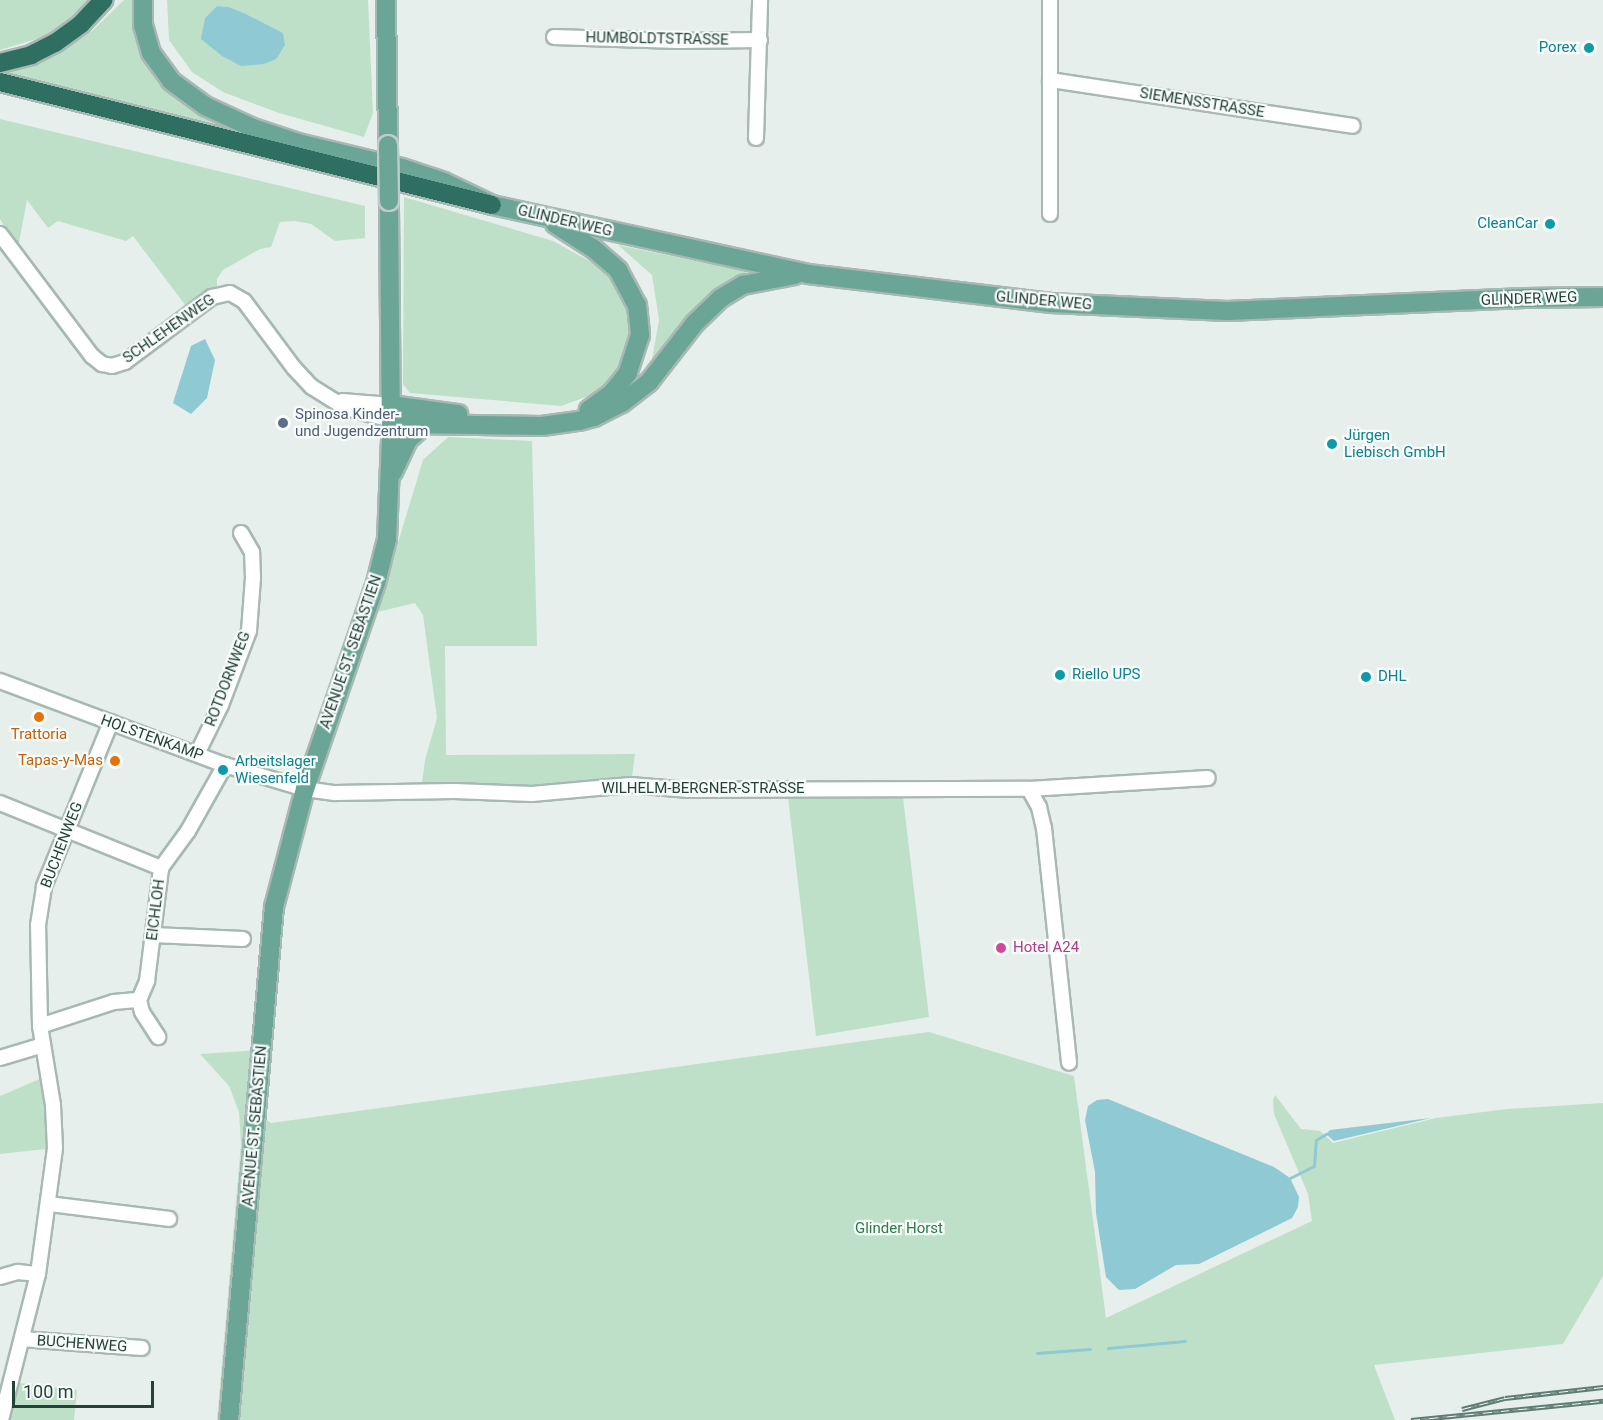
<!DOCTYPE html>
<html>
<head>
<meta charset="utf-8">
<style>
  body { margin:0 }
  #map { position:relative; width:1603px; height:1420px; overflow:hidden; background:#e6efeb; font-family:Roboto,sans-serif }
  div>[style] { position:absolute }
  .green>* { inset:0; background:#bfe0c8 }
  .water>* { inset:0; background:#8ec9d4 }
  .stream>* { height:3px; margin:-1.5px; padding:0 1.5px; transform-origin:1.5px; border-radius:1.5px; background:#8ec9d4 }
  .roads { filter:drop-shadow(2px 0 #a8b8b2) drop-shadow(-2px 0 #a8b8b2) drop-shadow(0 2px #a8b8b2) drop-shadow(0 -2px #a8b8b2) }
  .minor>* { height:14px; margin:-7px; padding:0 7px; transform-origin:7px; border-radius:7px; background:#fff }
  .major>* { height:18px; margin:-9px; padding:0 9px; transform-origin:9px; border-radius:9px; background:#6aa596 }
  .highway>* { height:18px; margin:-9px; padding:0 9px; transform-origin:9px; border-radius:9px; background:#2f6f62 }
  .rail>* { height:5px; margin-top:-2.5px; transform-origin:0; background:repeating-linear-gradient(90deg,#f7fbf9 0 9px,#5f7d75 0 18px); box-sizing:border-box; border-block:2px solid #5f7d75 }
  .bridges { filter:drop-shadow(2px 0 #c2cac8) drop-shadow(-2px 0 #c2cac8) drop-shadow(0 2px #c2cac8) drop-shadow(0 -2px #c2cac8) }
  .major-bridge>* { height:18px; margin:-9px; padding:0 9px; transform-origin:9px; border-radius:9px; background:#6aa596 }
  .dots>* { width:16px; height:16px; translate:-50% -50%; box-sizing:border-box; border:3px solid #f7fbf9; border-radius:50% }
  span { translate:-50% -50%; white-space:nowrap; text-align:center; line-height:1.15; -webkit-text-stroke:4.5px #f7fbf9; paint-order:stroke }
  .street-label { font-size:15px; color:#24423a }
  .culture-label { font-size:15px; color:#0d838f }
  .right { translate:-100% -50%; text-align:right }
  .left { translate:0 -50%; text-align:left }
  .service-label { font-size:15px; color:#4e5e75 }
  .food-label { font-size:15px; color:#c56008 }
  .hotel-label { font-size:15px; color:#b23c85 }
  .park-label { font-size:15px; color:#2d7a4b }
  .scale { position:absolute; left:12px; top:1381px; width:142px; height:27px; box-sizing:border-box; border:3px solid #24423a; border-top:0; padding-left:8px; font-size:18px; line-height:21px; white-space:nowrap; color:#24423a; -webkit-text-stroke:4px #f7fbf9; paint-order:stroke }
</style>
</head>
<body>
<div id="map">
  <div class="green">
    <i style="clip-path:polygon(0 0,96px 0,84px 14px,43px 37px,0 50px)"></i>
    <i style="clip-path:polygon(124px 0,140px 0,148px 62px,283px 147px,0 76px,0 72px,31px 66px,69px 47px,92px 31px)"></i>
    <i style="clip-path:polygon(evenodd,167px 0,368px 0,373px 113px,364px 137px,279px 113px,223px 92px,192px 72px,169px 40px,167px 0,217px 6px,229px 7px,246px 14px,283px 33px,205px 18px,217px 6px)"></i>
    <i style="clip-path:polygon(0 119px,365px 206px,365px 238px,335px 241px,311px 224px,295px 221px,280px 222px,271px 247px,260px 249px,223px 270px,217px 279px,217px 287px,206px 290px,186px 306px,133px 236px,126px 241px,58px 221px,48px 228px,27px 200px,18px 248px,0 219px)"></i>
    <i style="clip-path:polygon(404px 197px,553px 241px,602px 268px,628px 302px,630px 339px,623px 372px,597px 393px,561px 406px,410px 393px,403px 384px)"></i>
    <i style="clip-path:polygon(618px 245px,710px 264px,751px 270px,715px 290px,656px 358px,652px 359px,659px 320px,652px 275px)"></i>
    <i style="clip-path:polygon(448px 437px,532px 441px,537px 646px,445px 646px,446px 755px,635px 754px,631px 785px,421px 791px,425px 760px,437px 718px,423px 615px,415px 603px,377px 612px,423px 460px)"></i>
    <i style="clip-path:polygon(787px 789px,902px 789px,929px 1017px,816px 1036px)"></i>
    <i style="clip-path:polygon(929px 1032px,1074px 1076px,1106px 1318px,1312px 1221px,1308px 1194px,1274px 1114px,1273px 1100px,1275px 1095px,1301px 1129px,1320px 1131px,1333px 1143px,1436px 1118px,1507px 1109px,1603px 1103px,1603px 1276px,1563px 1344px,1374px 1365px,1395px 1420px,217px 1420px,241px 1144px,239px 1112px,229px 1086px,200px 1054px,261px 1050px,257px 1113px,271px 1123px)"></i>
    <i style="clip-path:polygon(49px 1075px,55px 1148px,0 1154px,0 1096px)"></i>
    <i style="clip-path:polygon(10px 1382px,77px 1390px,74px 1420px,1px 1420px)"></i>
  </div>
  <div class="water">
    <i style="clip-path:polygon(217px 6px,229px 7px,246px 14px,283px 33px,285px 45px,276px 59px,264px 64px,241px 66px,222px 56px,201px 39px,205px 18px)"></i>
    <i style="clip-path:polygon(205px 339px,215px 360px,207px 398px,191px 414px,173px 403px,191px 346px)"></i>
    <i style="clip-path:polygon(1108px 1099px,1274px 1167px,1290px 1178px,1299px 1197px,1298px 1207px,1292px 1218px,1199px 1264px,1176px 1265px,1135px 1289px,1119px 1290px,1106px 1277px,1096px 1213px,1095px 1172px,1085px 1120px,1088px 1106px,1097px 1100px)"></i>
    <i style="clip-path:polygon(1431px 1118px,1334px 1141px,1326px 1134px,1330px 1130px)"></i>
  </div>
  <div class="stream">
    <i style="left:1290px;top:1178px;width:27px;rotate:-27deg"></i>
    <i style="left:1314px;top:1166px;width:26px;rotate:-86deg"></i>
    <i style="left:1316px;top:1140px;width:12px;rotate:-31deg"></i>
    <i style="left:1108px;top:1348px;width:77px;rotate:-5.2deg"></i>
    <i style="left:1037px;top:1353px;width:53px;rotate:-4.3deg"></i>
  </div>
  <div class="roads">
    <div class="minor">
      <i style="left:554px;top:37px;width:124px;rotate:1.8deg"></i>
      <i style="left:678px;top:41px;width:82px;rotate:-0.7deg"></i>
      <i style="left:1050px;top:80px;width:306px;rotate:8.6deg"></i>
      <i style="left:756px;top:138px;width:138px;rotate:-88.3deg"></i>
      <i style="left:1050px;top:214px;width:214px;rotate:-90deg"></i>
      <i style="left:0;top:234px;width:153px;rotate:53deg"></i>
      <i style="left:92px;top:356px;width:13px;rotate:39deg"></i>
      <i style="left:102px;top:364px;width:10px;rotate:11deg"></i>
      <i style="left:112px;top:366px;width:14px;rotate:-17deg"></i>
      <i style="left:125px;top:362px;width:109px;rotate:-36.8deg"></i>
      <i style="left:212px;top:297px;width:18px;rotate:-13deg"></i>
      <i style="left:230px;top:293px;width:16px;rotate:30deg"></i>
      <i style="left:244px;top:301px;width:84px;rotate:53.3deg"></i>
      <i style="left:294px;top:368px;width:26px;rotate:47deg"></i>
      <i style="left:312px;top:387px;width:40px;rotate:32deg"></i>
      <i style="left:346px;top:408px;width:47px;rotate:14.9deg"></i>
      <i style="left:342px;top:401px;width:49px;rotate:4.7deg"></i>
      <i style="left:0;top:681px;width:240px;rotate:20.5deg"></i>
      <i style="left:225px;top:765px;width:84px;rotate:16.7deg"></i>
      <i style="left:305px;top:789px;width:30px;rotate:8deg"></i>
      <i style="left:335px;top:793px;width:119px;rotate:-1deg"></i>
      <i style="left:454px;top:791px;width:78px;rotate:2.2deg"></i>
      <i style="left:532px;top:794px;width:99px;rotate:-5.2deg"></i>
      <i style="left:631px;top:785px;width:58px;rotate:4.9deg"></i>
      <i style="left:689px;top:790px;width:340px;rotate:-0.2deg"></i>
      <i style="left:1029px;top:789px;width:179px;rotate:-3.5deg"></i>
      <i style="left:197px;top:754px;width:55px;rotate:-63.9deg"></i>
      <i style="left:221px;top:705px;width:79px;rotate:-69.3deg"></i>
      <i style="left:249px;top:631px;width:53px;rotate:-85.7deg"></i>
      <i style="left:253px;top:578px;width:26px;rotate:-92deg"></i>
      <i style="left:252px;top:552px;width:22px;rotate:-120deg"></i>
      <i style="left:1029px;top:789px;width:21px;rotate:61deg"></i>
      <i style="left:1039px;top:807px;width:22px;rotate:77deg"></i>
      <i style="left:1044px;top:828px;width:236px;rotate:83.9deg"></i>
      <i style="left:0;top:803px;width:174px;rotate:22deg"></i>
      <i style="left:153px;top:935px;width:90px;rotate:2.5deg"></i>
      <i style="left:139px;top:1000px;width:21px;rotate:-67deg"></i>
      <i style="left:147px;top:981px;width:114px;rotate:-82.9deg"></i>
      <i style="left:161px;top:868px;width:46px;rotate:-53.9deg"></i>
      <i style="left:188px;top:831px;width:76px;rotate:-60.7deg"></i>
      <i style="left:40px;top:1026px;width:78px;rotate:-18deg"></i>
      <i style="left:114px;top:1002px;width:25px;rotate:-5deg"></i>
      <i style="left:139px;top:1000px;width:12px;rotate:76deg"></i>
      <i style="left:142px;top:1012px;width:30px;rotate:57deg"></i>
      <i style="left:0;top:1058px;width:45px;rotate:-16.8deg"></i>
      <i style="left:49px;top:1204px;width:121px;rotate:7.1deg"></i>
      <i style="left:0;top:1277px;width:19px;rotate:-16deg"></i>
      <i style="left:18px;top:1272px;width:20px;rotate:6deg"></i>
      <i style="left:22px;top:1339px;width:120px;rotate:4.3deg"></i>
      <i style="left:1px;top:1420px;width:151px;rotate:-75.8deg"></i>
      <i style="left:38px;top:1274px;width:127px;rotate:-82.3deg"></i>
      <i style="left:55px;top:1148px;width:43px;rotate:-92.7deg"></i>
      <i style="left:53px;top:1105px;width:80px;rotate:-99.3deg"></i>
      <i style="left:40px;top:1026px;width:101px;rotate:-91.1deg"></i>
      <i style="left:38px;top:925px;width:39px;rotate:-81deg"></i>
      <i style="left:44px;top:886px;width:177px;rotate:-67.8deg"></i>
    </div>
    <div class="major">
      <i style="left:143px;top:0;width:25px;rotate:90deg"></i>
      <i style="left:143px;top:25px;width:29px;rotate:74deg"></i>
      <i style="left:151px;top:53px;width:34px;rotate:54deg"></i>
      <i style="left:171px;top:81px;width:42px;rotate:36.3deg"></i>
      <i style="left:205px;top:106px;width:53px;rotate:24.6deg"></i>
      <i style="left:253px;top:128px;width:47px;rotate:18.4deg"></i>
      <i style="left:298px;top:143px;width:107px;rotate:13.5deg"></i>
      <i style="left:402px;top:168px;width:44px;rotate:18.4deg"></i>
      <i style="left:444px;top:182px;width:53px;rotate:25.6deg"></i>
      <i style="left:492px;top:205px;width:323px;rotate:12.3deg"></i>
      <i style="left:808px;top:274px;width:245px;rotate:6.8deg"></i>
      <i style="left:1051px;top:303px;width:176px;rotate:2.6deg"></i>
      <i style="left:1227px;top:311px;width:298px;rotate:-2.5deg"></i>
      <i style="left:1525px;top:298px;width:78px;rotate:-0.7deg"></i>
      <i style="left:386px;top:0;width:145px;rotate:89.2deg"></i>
      <i style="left:555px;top:224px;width:46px;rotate:32.7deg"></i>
      <i style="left:594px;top:249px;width:32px;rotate:41deg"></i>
      <i style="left:618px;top:270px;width:40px;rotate:62deg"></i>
      <i style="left:637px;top:305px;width:30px;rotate:84deg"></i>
      <i style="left:640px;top:335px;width:40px;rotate:108deg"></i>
      <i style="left:628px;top:373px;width:26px;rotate:129deg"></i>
      <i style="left:612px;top:393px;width:29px;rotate:144deg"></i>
      <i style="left:391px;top:405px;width:68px;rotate:7.7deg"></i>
      <i style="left:391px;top:420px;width:21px;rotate:11deg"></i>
      <i style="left:412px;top:424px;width:130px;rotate:0.9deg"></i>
      <i style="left:542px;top:426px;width:37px;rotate:-8deg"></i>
      <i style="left:579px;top:421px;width:16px;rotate:-15deg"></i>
      <i style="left:594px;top:417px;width:31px;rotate:-27deg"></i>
      <i style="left:622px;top:403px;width:34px;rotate:-38deg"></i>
      <i style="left:649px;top:382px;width:75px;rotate:-52.1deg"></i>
      <i style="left:695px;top:323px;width:36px;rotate:-44deg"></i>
      <i style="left:721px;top:298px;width:26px;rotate:-31deg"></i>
      <i style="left:743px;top:285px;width:53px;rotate:-10.9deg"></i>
      <i style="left:393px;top:472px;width:35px;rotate:-65deg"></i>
      <i style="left:408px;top:440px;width:23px;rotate:-43deg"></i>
      <i style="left:229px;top:1420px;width:515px;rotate:-84.99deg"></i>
      <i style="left:274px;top:907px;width:122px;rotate:-75.3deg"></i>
      <i style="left:305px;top:789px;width:218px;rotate:-71deg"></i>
      <i style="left:376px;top:583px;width:45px;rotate:-76deg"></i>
      <i style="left:387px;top:539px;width:101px;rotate:-87.7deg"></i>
      <i style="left:391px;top:438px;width:237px;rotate:-90.5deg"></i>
    </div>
    <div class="highway">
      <i style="left:0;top:63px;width:32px;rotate:-14deg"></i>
      <i style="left:31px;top:55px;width:27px;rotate:-27deg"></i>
      <i style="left:55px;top:43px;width:32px;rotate:-36deg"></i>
      <i style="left:81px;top:24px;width:33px;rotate:-47deg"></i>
      <i style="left:0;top:82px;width:507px;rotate:14.04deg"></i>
    </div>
  </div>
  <div class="rail">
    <i style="left:1462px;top:1409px;width:44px;rotate:-14.3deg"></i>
    <i style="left:1505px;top:1398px;width:99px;rotate:-6.4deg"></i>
    <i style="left:1411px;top:1420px;width:193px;rotate:-5.7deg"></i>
  </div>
  <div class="bridges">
    <div class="major-bridge">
      <i style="left:388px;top:145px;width:56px;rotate:89deg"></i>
    </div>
  </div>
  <div class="dots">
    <i style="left:1589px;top:48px;background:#0f9aa8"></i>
    <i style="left:1550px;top:224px;background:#0f9aa8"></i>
    <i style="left:283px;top:423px;background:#5c6f8a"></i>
    <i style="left:1332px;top:444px;background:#0f9aa8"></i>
    <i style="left:1060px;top:675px;background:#0f9aa8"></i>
    <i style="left:1366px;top:677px;background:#0f9aa8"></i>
    <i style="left:39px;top:717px;background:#e8710a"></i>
    <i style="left:115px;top:761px;background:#e8710a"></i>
    <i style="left:223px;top:770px;background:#0f9aa8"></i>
    <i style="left:1001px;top:948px;background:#d1479c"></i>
  </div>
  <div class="street-label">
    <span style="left:657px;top:39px;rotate:1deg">HUMBOLDTSTRASSE</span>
    <span style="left:1202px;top:103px;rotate:9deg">SIEMENSSTRASSE</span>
    <span style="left:565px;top:221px;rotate:13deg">GLINDER WEG</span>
    <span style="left:1529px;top:299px;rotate:-2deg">GLINDER WEG</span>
    <span style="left:1044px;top:301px;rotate:5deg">GLINDER WEG</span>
    <span style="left:169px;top:329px;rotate:-35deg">SCHLEHENWEG</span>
    <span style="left:351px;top:652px;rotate:-71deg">AVENUE ST. SEBASTIEN</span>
    <span style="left:228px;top:679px;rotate:-69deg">ROTDORNWEG</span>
    <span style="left:152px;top:738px;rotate:20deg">HOLSTENKAMP</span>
    <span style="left:703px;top:789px">WILHELM-BERGNER-STRASSE</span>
    <span style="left:62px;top:845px;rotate:-69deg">BUCHENWEG</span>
    <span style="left:156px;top:910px;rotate:-83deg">EICHLOH</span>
    <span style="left:255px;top:1126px;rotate:-85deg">AVENUE ST. SEBASTIEN</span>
    <span style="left:82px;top:1344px;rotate:4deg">BUCHENWEG</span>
  </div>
  <div class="culture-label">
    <span class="right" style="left:1577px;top:48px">Porex</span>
    <span class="right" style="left:1538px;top:224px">CleanCar</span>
    <span class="left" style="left:1344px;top:444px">Jürgen<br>Liebisch GmbH</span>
    <span class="left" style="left:1072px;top:675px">Riello UPS</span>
    <span class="left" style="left:1378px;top:677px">DHL</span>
    <span class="left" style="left:235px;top:770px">Arbeitslager<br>Wiesenfeld</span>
  </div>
  <div class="service-label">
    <span class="left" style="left:295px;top:423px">Spinosa Kinder-<br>und Jugendzentrum</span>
  </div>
  <div class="food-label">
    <span style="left:39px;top:735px">Trattoria</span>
    <span class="right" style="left:103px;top:761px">Tapas-y-Mas</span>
  </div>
  <div class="hotel-label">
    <span class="left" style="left:1013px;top:948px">Hotel A24</span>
  </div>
  <div class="park-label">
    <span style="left:899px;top:1229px">Glinder Horst</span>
  </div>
  <div class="scale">100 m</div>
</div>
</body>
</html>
